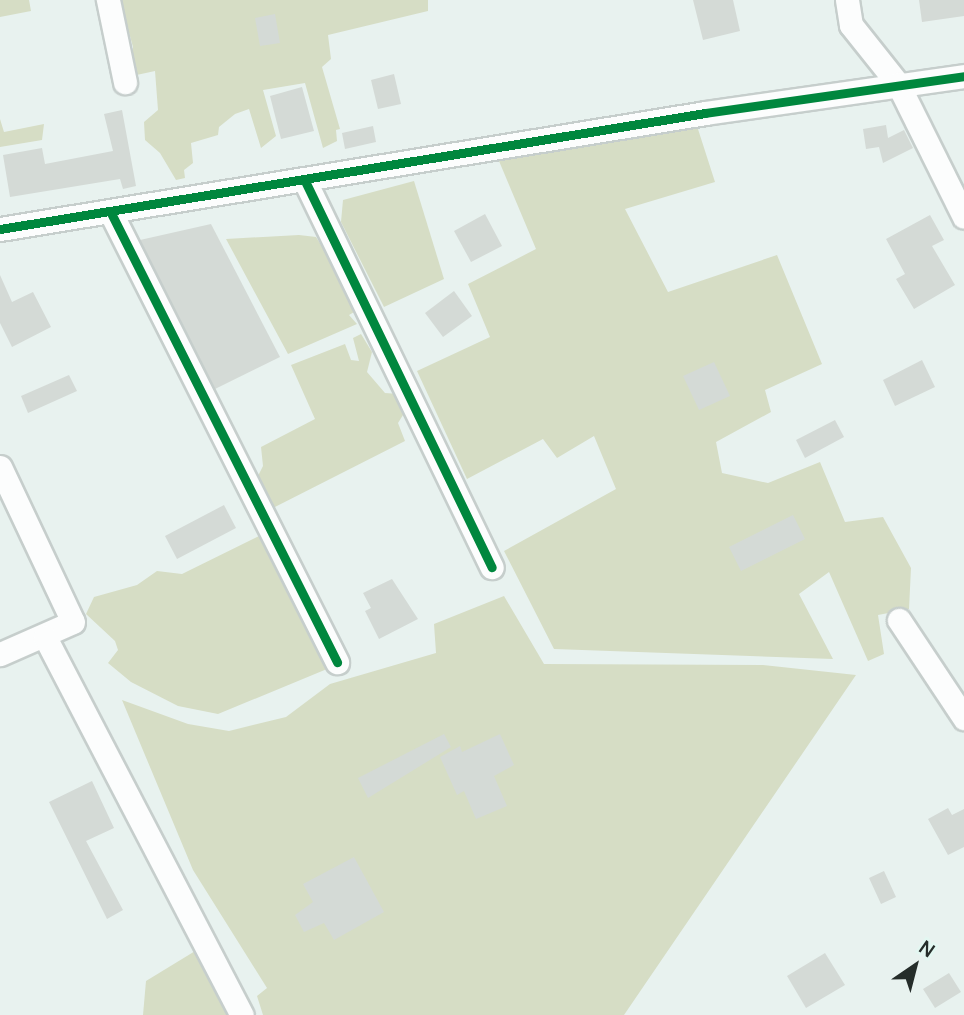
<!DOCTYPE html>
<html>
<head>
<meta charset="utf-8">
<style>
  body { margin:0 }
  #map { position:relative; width:964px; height:1015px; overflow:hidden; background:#e8f2ef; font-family:Manrope,sans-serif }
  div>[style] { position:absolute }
  .green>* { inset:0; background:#d6ddc5 }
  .building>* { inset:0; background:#d4dad6 }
  .roads { filter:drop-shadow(2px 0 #c6cecc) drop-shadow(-2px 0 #c6cecc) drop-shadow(0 2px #c6cecc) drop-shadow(0 -2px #c6cecc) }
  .street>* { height:23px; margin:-11.5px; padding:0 11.5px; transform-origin:11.5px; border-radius:11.5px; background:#fcfdfd }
  .cycleway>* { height:9px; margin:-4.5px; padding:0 4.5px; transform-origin:4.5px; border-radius:4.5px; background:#00873e }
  span { translate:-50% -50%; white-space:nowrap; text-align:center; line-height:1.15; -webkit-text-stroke:5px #e3f7f1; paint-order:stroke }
  .north { position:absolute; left:880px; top:931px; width:70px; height:70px; -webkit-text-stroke:5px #e3f7f1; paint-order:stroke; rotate:35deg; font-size:19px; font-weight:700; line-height:28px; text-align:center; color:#252d2a }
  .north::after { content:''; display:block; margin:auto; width:24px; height:32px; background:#252d2a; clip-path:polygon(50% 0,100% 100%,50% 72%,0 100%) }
</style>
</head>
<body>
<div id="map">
  <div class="green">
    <i style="clip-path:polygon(0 0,29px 0,31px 11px,0 17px)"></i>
    <i style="clip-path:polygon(120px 0,428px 0,428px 11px,328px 35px,331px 59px,322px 67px,340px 129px,336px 130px,337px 141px,323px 148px,305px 83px,263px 90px,276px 136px,261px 148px,249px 109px,235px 114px,219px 127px,218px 135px,191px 143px,193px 163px,184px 170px,185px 178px,176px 180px,160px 153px,145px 140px,144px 122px,158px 110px,155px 71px,132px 76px,133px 47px)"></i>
    <i style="clip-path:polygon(0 119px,4px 132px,44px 124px,42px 140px,0 147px)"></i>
    <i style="clip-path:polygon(697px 126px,715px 182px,625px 209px,668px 292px,777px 255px,822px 364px,765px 390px,771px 412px,716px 442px,722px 473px,768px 483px,820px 462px,845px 522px,883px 517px,911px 568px,909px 609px,878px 615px,884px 654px,868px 661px,829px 572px,799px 594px,833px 659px,554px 649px,504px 551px,616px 489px,594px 436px,557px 458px,543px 439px,467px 479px,417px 371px,490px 337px,468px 284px,536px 249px,499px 161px)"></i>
    <i style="clip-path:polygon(414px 181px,444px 279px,384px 307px,341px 222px,343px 200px)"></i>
    <i style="clip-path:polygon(299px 235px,316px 237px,361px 308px,349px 315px,357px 324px,288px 354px,226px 239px)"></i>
    <i style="clip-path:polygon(361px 334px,372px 352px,367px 372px,385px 393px,399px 394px,408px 407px,398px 423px,405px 441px,269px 510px,254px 484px,263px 466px,261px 447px,315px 419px,291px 365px,345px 344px,351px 360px,359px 361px,353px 338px)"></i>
    <i style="clip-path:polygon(259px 536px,327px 669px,218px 714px,178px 706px,131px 682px,108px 663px,118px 650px,115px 641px,86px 614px,94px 597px,137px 585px,157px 571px,182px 574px)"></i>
    <i style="clip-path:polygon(504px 596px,544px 664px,763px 665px,856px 675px,624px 1015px,263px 1015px,257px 996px,267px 988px,193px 870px,122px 700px,188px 724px,229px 731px,286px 717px,330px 684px,436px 653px,434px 624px)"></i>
    <i style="clip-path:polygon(205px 945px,242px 1015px,143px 1015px,146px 981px)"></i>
  </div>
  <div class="building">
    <i style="clip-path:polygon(693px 0,733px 0,740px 31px,703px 40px)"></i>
    <i style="clip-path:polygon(919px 0,964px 0,964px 16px,922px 22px)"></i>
    <i style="clip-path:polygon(275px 14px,280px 43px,260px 46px,255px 18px)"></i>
    <i style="clip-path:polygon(394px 74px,401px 104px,378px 109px,371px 80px)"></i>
    <i style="clip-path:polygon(302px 87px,314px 131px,281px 139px,270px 96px)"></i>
    <i style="clip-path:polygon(122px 110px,136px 186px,123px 189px,120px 179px,10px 197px,3px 155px,42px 148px,45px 164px,113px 151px,104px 114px)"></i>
    <i style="clip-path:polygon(886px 125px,888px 138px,904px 130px,913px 148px,883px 163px,879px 147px,866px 149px,863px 129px)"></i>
    <i style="clip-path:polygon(373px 126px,376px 142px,345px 149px,342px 133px)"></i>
    <i style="clip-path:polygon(485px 214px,502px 246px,471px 262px,454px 231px)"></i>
    <i style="clip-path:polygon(930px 215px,944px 240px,932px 246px,955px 285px,914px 309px,896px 279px,905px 274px,886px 239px)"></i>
    <i style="clip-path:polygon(211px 224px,280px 357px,215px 389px,140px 240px)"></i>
    <i style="clip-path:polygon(0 275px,12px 302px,33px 292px,51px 327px,12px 347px,0 323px)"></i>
    <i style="clip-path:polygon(454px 291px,472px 316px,443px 337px,425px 313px)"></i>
    <i style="clip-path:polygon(922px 360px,935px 387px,895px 406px,883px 380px)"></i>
    <i style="clip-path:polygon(714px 362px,730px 396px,699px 410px,683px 376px)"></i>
    <i style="clip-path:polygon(69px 375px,77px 391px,28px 413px,21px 396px)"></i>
    <i style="clip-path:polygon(835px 420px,844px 437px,805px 458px,796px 440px)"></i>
    <i style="clip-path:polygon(224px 505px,236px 528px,177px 559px,165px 536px)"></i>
    <i style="clip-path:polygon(793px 515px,805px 539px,741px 571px,729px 547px)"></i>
    <i style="clip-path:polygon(392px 579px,418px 619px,379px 639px,365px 611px,371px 608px,363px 593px)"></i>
    <i style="clip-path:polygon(444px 734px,451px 747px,368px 798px,358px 778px)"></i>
    <i style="clip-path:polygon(500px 734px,514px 765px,494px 776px,507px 806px,476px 819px,464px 791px,457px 795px,440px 757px,460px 746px,462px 752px)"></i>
    <i style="clip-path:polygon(92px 781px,114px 828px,86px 841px,123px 910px,107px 919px,49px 802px)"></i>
    <i style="clip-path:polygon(948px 808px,952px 815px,964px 809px,964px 847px,948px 855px,928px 819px)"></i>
    <i style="clip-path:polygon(354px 857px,384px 912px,334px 940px,324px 923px,304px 932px,295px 915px,313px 902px,303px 884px)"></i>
    <i style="clip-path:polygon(884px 871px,896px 897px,881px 904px,869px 878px)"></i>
    <i style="clip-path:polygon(825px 953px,845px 985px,806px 1008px,787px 976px)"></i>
    <i style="clip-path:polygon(949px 973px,961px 992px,935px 1008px,923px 989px)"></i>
  </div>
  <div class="roads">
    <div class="street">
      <i style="left:108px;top:0;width:84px;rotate:78.3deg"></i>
      <i style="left:847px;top:0;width:25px;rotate:81deg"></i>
      <i style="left:851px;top:25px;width:75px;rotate:51.5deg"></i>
      <i style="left:898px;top:84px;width:148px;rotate:63.6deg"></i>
      <i style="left:305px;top:181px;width:429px;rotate:64.2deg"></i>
      <i style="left:111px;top:213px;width:503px;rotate:63.28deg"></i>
      <i style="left:0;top:229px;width:714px;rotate:-9.34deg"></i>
      <i style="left:705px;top:113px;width:262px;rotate:-8.1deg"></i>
      <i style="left:0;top:467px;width:171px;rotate:64.8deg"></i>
      <i style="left:73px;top:622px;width:80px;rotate:156.3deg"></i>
      <i style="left:899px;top:620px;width:118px;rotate:56.4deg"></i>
      <i style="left:45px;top:637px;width:426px;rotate:62.5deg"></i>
    </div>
  </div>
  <div class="cycleway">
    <i style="left:305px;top:181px;width:429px;rotate:64.2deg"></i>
    <i style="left:111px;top:213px;width:503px;rotate:63.28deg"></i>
    <i style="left:0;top:229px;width:714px;rotate:-9.34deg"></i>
    <i style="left:705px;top:113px;width:262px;rotate:-8.1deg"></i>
  </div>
  <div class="north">N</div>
</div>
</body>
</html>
